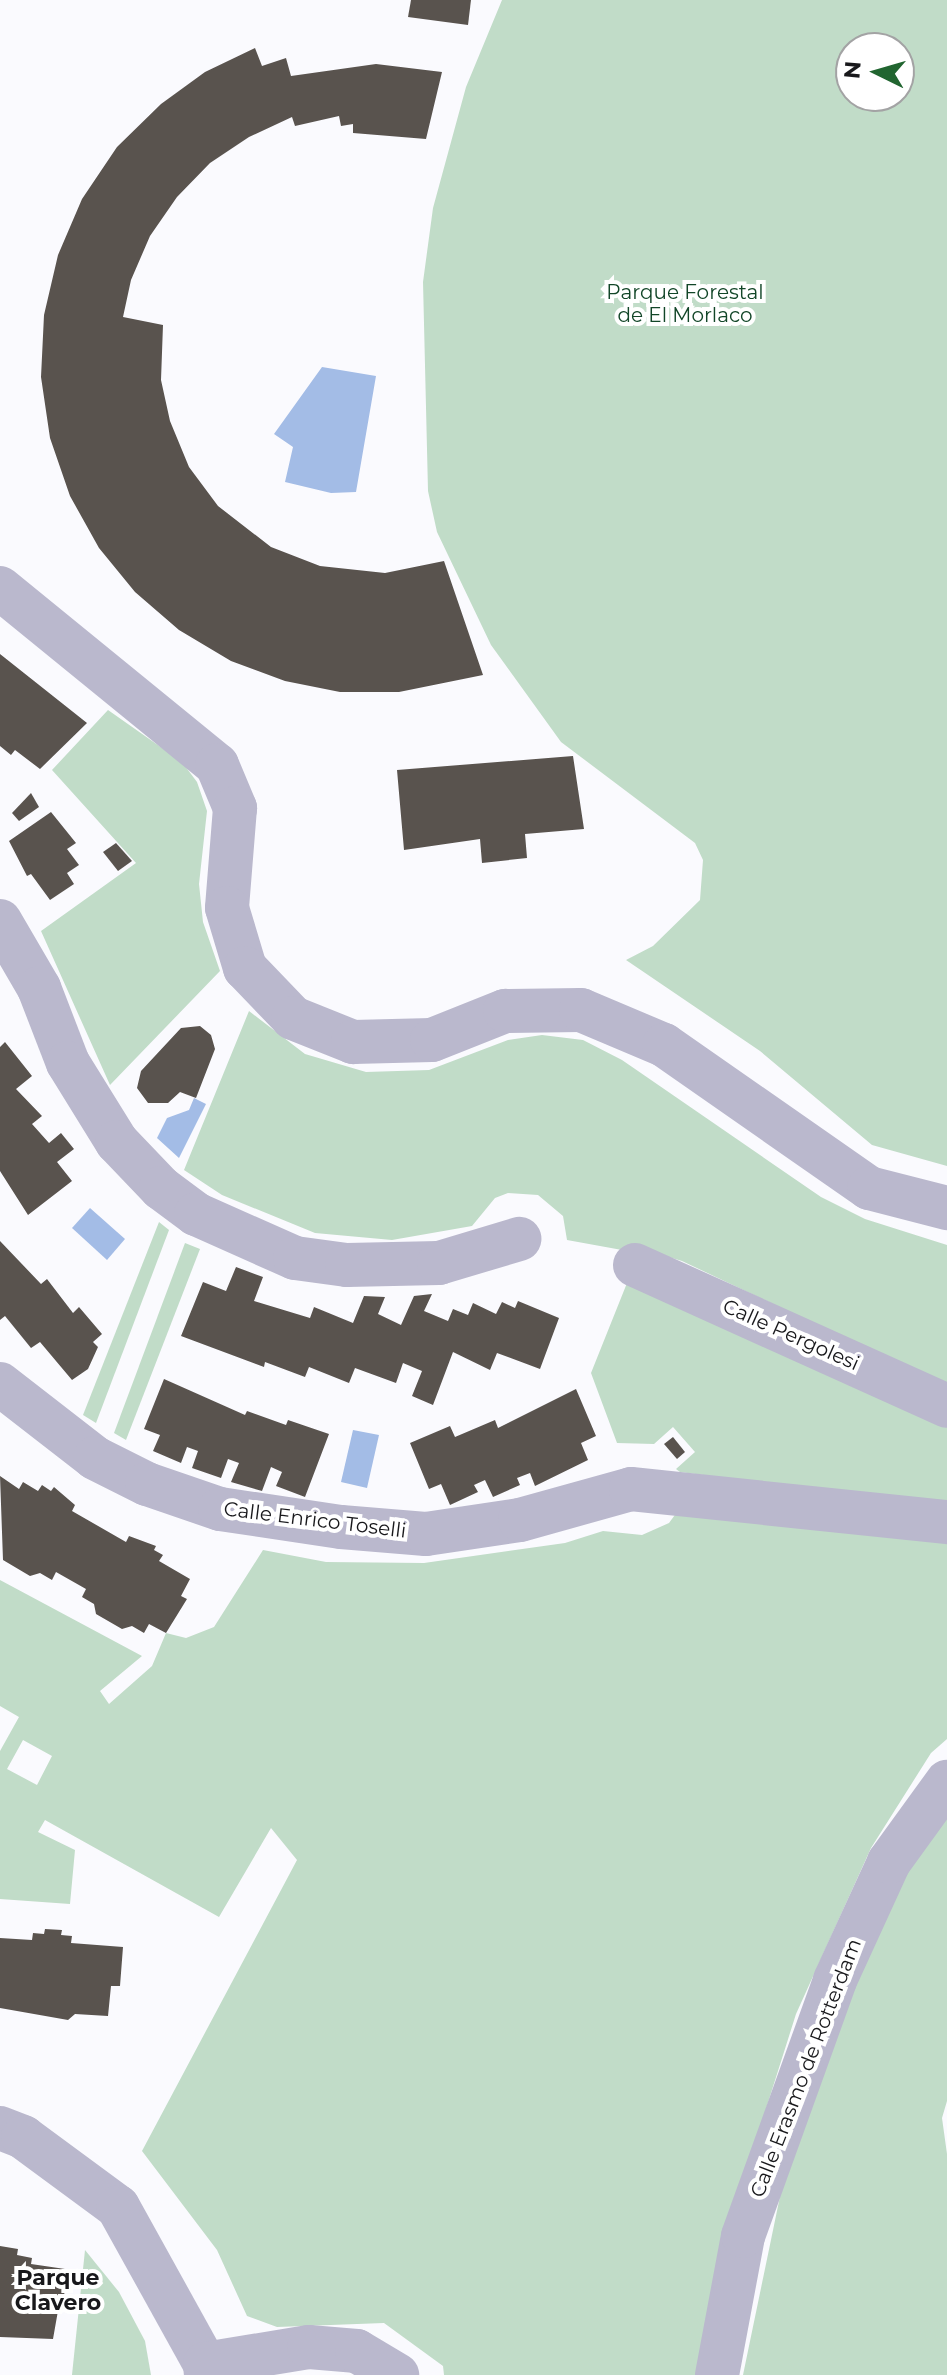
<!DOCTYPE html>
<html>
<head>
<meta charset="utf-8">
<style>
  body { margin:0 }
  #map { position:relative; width:947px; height:2375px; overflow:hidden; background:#fafafe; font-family:Montserrat,sans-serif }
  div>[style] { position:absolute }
  .green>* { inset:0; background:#c1dcc8 }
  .water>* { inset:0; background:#a3bce6 }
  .building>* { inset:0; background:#59534e }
  .minor>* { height:44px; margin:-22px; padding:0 22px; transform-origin:22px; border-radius:22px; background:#bab8cd }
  span { translate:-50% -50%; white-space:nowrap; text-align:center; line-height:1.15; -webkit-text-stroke:8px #fff; paint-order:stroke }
  .park-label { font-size:20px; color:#124628 }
  .street-label { font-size:20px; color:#18181b }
  .neighbourhood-label { font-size:22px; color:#18181b; font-weight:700 }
  .north { position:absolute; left:835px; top:32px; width:80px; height:80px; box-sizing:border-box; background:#fff; border:2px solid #a3a3a4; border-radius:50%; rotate:275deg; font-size:22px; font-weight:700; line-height:32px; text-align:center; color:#18181b }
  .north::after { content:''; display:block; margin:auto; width:28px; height:36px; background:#216530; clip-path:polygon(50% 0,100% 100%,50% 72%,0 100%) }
</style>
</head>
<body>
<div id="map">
  <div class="green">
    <i style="clip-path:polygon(evenodd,502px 0,947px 0,947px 1166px,872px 1145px,760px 1051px,626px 960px,653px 946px,700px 900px,703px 860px,695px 843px,561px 742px,491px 645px,437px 532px,428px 491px,423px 282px,433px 208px,466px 87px,502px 0,851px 48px,899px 48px,899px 96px,851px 96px,851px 48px)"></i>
    <i style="clip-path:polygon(108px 710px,182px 762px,197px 782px,207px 811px,199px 884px,203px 922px,220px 971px,110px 1085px,41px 931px,136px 863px,52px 770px)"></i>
    <i style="clip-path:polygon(249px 1011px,305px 1054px,366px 1072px,429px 1070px,508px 1040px,542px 1035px,583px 1040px,622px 1060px,821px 1197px,865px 1219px,947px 1245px,947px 1386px,682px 1261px,642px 1249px,633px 1252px,567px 1240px,563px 1216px,538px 1195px,508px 1193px,495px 1198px,472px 1226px,392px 1240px,315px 1233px,222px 1195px,184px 1170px)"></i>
    <i style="clip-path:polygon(159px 1222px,169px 1230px,96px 1423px,83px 1415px)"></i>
    <i style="clip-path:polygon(185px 1243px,200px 1249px,126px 1440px,114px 1433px)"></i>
    <i style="clip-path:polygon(629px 1278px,947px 1423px,947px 1506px,680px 1472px,676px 1469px,695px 1452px,673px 1427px,654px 1444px,617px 1443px,591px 1373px)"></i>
    <i style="clip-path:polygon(evenodd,680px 1508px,947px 1539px,947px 1739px,931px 1753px,871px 1848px,796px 2014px,752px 2153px,706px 2375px,444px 2375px,443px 2366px,384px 2323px,277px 2327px,247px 2316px,217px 2250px,142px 2151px,297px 1860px,271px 1828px,219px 1917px,45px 1820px,38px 1832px,75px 1850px,70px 1904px,0 1899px,0 1751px,19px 1717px,0 1706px,0 1580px,142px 1656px,100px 1691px,109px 1704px,152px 1666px,166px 1633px,186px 1638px,214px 1627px,263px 1550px,326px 1562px,424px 1563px,565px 1543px,603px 1531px,642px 1535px,669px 1523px,680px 1508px,23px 1740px,52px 1756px,37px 1785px,7px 1769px,23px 1740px)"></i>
    <i style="clip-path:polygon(947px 1805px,947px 2101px,942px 2118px,947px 2154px,947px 2375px,743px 2375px,790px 2148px,901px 1873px)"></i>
    <i style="clip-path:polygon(85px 2250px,119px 2292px,145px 2341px,151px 2375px,72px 2375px)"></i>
  </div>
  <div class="water">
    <i style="clip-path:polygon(322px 367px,376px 376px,356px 492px,331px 493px,285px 482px,293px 447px,274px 434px)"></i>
    <i style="clip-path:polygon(194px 1098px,206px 1104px,179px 1158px,157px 1138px,167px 1118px,189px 1110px)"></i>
    <i style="clip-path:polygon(90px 1208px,125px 1239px,107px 1260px,72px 1228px)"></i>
    <i style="clip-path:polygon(353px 1430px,379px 1435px,367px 1488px,341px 1482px)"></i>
  </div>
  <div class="building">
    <i style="clip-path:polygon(411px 0,471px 0,468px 25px,408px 17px)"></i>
    <i style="clip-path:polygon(255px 48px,262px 66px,286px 58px,291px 76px,376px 64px,442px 72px,426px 139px,353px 133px,353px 124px,341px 126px,339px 116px,295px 126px,292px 117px,249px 137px,210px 163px,177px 197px,150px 236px,131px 280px,123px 317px,163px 325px,161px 380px,170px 421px,189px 467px,218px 506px,271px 547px,320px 566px,385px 573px,444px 561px,483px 675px,399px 692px,340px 692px,285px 681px,231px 661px,179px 630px,135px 592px,99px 548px,70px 496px,50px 438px,41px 377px,44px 315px,58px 255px,82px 199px,117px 147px,161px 104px,205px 72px)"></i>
    <i style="clip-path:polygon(0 654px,87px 723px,40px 769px,15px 750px,11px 755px,0 746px)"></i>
    <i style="clip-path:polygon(573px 756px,584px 829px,525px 834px,527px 858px,482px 863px,480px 839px,404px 850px,397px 770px)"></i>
    <i style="clip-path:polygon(31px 793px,39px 807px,19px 821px,12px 813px)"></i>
    <i style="clip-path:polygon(51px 812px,76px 843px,67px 849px,79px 865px,67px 873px,74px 884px,50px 900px,31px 874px,27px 876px,9px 841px)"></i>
    <i style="clip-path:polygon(116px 843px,132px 861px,118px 871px,103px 852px)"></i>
    <i style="clip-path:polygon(200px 1026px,211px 1035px,215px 1049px,196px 1098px,180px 1092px,168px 1103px,148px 1103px,137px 1088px,141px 1071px,181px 1028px)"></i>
    <i style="clip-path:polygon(5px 1042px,32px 1076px,16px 1089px,42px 1116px,32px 1124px,49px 1143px,61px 1133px,74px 1149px,57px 1162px,72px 1181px,28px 1215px,0 1171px,0 1047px)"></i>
    <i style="clip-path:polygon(0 1241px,41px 1284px,47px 1279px,73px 1313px,79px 1307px,102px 1334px,93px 1342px,98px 1347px,88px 1369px,72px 1380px,40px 1342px,31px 1348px,5px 1316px,0 1320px)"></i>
    <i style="clip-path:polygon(236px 1267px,263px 1277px,254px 1301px,310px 1318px,314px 1307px,353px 1323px,364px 1296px,385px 1297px,378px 1314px,401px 1325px,414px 1296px,432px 1294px,424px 1311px,448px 1321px,453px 1309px,468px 1315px,473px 1303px,496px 1314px,502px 1302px,515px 1308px,518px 1301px,559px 1318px,540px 1369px,497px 1353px,490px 1370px,453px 1352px,433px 1405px,412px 1396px,422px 1371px,403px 1363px,396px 1383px,355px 1368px,349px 1383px,309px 1367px,305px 1377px,265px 1362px,264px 1367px,181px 1336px,203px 1282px,226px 1291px)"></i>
    <i style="clip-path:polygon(164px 1379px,245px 1415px,247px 1411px,286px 1425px,288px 1420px,329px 1434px,305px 1497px,276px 1486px,282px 1472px,271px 1467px,262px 1491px,231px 1482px,239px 1463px,228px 1459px,221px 1478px,192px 1468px,198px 1451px,187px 1447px,181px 1463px,153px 1451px,160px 1435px,144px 1429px)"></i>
    <i style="clip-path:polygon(576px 1389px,596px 1436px,581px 1443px,588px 1460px,535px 1486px,530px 1473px,517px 1478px,520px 1485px,493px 1497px,485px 1480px,474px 1485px,478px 1492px,450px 1505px,441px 1484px,429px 1489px,410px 1443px,450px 1426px,455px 1437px,495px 1420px,498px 1428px)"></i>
    <i style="clip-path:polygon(673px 1437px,685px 1452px,677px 1459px,664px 1444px)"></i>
    <i style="clip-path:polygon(0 1476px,19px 1489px,23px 1482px,38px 1491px,42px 1485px,51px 1491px,54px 1487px,75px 1505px,72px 1511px,126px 1542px,129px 1536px,156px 1546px,154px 1550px,163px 1555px,159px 1561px,190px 1579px,181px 1596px,187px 1599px,166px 1633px,149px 1624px,144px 1633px,132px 1626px,122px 1629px,96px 1614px,94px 1604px,82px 1597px,86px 1589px,56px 1572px,52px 1580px,40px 1573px,30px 1576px,3px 1560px)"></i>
    <i style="clip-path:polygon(45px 1929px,62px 1930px,61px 1935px,72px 1936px,71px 1943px,123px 1947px,120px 1986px,111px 1986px,108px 2016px,75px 2014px,68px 2020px,0 2008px,0 1938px,32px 1940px,33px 1933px,44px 1934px)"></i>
    <i style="clip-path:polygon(0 2246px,18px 2249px,17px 2255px,32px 2258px,31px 2264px,65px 2269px,64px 2306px,59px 2305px,53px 2339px,0 2337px)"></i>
  </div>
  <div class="minor">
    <i style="left:0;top:588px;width:280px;rotate:39.2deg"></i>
    <i style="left:217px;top:765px;width:47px;rotate:67.3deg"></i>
    <i style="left:235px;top:808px;width:100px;rotate:94.6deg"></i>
    <i style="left:227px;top:908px;width:63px;rotate:73.3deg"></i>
    <i style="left:245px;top:968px;width:69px;rotate:46.2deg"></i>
    <i style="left:293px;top:1018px;width:65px;rotate:21.8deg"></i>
    <i style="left:353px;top:1042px;width:79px;rotate:-1.5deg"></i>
    <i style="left:432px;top:1040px;width:79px;rotate:-21.7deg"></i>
    <i style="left:505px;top:1011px;width:76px;rotate:-0.8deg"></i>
    <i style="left:581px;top:1010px;width:90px;rotate:22.9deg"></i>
    <i style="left:664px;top:1045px;width:250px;rotate:34.9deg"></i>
    <i style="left:869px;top:1188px;width:81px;rotate:14.4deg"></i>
    <i style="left:0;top:921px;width:78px;rotate:59.8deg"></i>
    <i style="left:39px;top:988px;width:80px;rotate:68.9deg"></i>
    <i style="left:68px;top:1063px;width:93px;rotate:58.2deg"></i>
    <i style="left:117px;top:1142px;width:64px;rotate:46.3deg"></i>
    <i style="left:161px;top:1188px;width:44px;rotate:36.6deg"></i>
    <i style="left:196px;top:1214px;width:108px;rotate:24deg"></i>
    <i style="left:295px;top:1258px;width:52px;rotate:7.7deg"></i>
    <i style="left:347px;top:1265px;width:92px;rotate:-1.2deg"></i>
    <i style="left:439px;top:1263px;width:84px;rotate:-16.7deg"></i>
    <i style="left:635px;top:1265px;width:342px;rotate:24.3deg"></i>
    <i style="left:0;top:1384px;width:120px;rotate:37.9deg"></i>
    <i style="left:95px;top:1458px;width:58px;rotate:26.6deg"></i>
    <i style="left:147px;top:1484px;width:77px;rotate:18.9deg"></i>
    <i style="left:220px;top:1509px;width:122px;rotate:8.5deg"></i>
    <i style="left:341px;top:1527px;width:85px;rotate:4.7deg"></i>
    <i style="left:426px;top:1534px;width:95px;rotate:-8.5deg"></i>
    <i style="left:520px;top:1520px;width:115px;rotate:-15.6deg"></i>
    <i style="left:631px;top:1489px;width:318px;rotate:6deg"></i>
    <i style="left:0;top:2128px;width:25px;rotate:21deg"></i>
    <i style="left:23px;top:2137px;width:118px;rotate:36.4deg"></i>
    <i style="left:118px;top:2207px;width:179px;rotate:61deg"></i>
    <i style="left:205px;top:2364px;width:11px;rotate:85deg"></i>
    <i style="left:205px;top:2364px;width:105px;rotate:-9.3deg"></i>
    <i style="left:309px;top:2347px;width:48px;rotate:4.8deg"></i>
    <i style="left:357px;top:2351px;width:47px;rotate:31deg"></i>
    <i style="left:717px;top:2375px;width:141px;rotate:-79.4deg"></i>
    <i style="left:743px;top:2236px;width:272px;rotate:-70.2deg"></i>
    <i style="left:835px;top:1980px;width:130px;rotate:-65.4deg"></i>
    <i style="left:889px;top:1862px;width:99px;rotate:-54.1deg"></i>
  </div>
  <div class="park-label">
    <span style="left:685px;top:304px">Parque Forestal<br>de El Morlaco</span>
  </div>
  <div class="street-label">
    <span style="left:791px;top:1335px;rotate:24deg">Calle Pergolesi</span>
    <span style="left:315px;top:1520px;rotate:7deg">Calle Enrico Toselli</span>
    <span style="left:806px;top:2068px;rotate:-69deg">Calle Erasmo de Rotterdam</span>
  </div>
  <div class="neighbourhood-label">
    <span style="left:58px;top:2290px">Parque<br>Clavero</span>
  </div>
  <div class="north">N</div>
</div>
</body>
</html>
